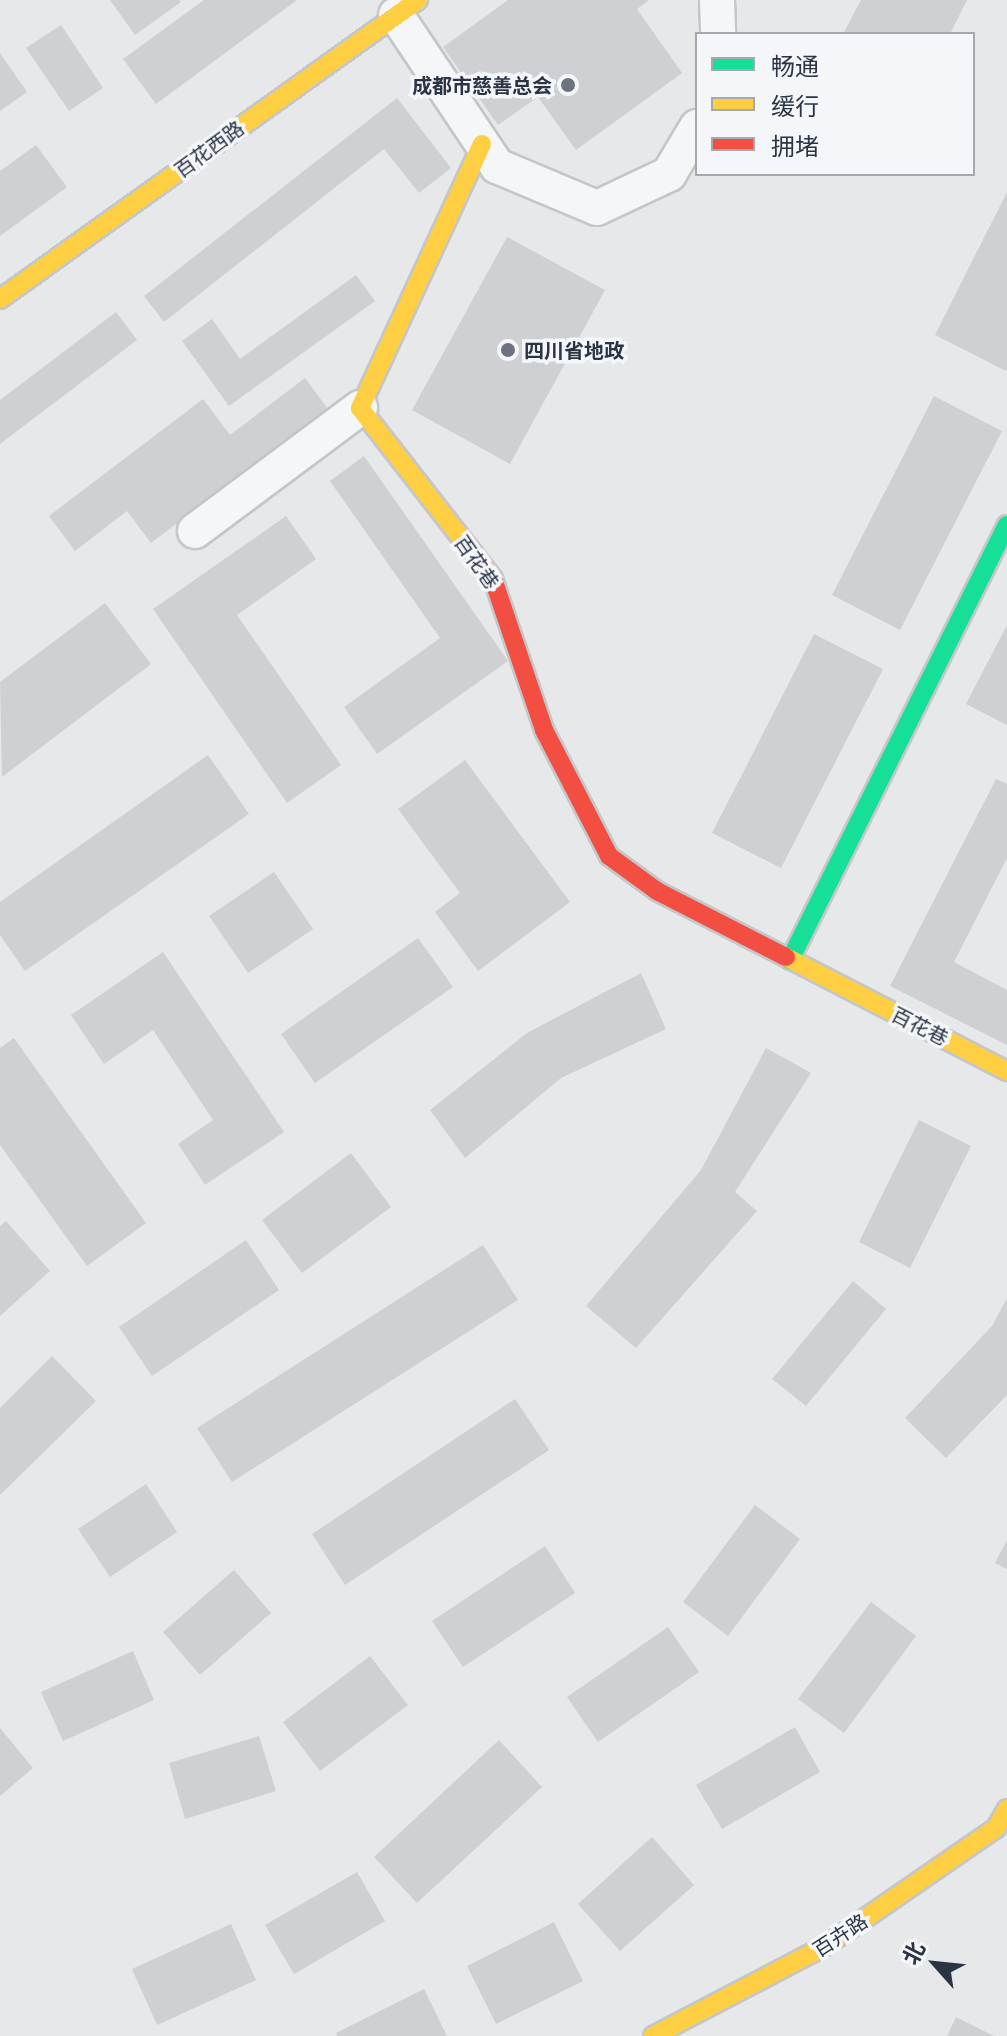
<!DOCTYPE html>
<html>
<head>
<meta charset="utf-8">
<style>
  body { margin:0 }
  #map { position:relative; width:1007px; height:2036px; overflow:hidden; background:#e6e8ea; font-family:"IBM Plex Sans","Noto Sans SC",sans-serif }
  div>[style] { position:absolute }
  .building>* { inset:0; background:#ced0d3 }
  .roads { filter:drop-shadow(2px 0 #c4c6c8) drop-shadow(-2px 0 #c4c6c8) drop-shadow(0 2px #c4c6c8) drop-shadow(0 -2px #c4c6c8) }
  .street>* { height:34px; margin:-17px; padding:0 17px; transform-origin:17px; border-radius:17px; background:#f5f6f7 }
  .fast>* { height:18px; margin:-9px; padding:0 9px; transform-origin:9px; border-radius:9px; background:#16e098 }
  .slow>* { height:18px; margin:-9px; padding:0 9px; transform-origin:9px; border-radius:9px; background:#ffcf43 }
  .jam>* { height:18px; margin:-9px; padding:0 9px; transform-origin:9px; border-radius:9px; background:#f24e42 }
  .dots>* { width:22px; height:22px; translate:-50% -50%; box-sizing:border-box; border:4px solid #f4f6f9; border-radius:50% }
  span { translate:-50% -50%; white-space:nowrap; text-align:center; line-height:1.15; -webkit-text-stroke:7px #f4f6f9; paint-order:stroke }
  .poi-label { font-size:20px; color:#2b3445; font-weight:700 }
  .right { translate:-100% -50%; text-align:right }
  .left { translate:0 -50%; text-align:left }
  .street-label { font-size:20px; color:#2b3445 }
  .legend { position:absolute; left:695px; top:32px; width:280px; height:144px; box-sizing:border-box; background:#f4f6f9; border:2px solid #a4a8b1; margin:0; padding:10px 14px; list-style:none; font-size:24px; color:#2b3445 }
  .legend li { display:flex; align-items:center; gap:16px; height:40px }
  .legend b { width:40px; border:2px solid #a4a8b1 }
  .north { position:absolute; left:895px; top:1924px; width:80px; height:80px; -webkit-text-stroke:6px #f4f6f9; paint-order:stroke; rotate:297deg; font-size:22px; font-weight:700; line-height:32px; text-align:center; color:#2b3445 }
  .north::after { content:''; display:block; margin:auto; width:28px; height:36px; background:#2b3445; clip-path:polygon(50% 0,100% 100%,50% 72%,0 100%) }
</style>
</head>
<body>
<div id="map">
  <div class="building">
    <i style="clip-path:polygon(110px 0,179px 0,181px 2px,135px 35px)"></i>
    <i style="clip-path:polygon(204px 0,297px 0,156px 104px,123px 59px)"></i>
    <i style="clip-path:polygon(508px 0,649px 0,637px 9px,682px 73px,576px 150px,538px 97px,498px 125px,443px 47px)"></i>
    <i style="clip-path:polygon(861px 0,967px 0,950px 34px,843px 34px)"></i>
    <i style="clip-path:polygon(61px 25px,103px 88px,69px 111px,26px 48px)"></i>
    <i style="clip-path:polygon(0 53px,27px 92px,0 111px)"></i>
    <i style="clip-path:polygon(397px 98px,451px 168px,419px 193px,384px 149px,164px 322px,144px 296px)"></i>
    <i style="clip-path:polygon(36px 145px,67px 187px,0 236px,0 171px)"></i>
    <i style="clip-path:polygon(1007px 192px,1007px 369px,1006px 371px,935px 335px)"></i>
    <i style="clip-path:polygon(507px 237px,605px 290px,510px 464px,412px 410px)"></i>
    <i style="clip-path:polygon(356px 275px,375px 301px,229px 406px,182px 341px,212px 319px,240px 359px)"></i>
    <i style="clip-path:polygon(116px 312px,137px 340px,0 444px,0 400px)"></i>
    <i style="clip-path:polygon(305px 378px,328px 409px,151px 543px,127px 511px,75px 551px,49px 516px,203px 399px,230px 435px)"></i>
    <i style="clip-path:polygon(934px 396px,1002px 431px,900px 630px,832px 595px)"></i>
    <i style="clip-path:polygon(364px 456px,508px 661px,377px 754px,344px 707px,440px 638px,330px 481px)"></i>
    <i style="clip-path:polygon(286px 516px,316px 559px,237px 615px,341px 765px,287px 803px,153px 609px)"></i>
    <i style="clip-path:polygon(105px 603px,151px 664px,2px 777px,0 682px)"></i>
    <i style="clip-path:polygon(1007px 625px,1007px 725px,966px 704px)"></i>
    <i style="clip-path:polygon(814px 634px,883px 669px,781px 868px,712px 833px)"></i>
    <i style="clip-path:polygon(208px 755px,249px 814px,25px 971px,0 935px,0 902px)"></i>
    <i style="clip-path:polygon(465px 760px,570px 902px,478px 971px,435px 912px,460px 893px,398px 809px)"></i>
    <i style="clip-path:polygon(996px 779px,1007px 784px,1007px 858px,954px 962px,1007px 990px,1007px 1045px,890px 986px)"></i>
    <i style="clip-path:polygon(274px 872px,313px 929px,248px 973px,209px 916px)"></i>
    <i style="clip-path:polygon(418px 938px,453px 987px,315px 1083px,281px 1034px)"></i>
    <i style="clip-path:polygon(163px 952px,284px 1132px,205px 1185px,178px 1144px,213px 1120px,153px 1030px,104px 1064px,71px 1015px)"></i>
    <i style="clip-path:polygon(641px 973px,666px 1029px,561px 1078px,465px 1158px,430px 1110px,527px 1033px)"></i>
    <i style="clip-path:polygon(14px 1038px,146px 1223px,87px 1266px,0 1145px,0 1048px)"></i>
    <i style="clip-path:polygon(766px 1048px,811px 1073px,735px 1192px,757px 1211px,636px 1348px,586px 1306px,701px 1170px)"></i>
    <i style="clip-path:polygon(919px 1120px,971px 1146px,910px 1268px,859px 1242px)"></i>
    <i style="clip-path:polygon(351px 1153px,391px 1207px,302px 1273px,262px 1220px)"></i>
    <i style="clip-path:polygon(6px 1221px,50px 1271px,0 1316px,0 1226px)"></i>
    <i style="clip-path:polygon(246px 1240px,279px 1290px,152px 1376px,119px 1327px)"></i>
    <i style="clip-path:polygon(483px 1245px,518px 1300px,232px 1482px,197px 1428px)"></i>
    <i style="clip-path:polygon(853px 1281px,886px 1309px,806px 1406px,772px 1379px)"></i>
    <i style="clip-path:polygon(1007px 1298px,1007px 1395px,946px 1458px,905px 1418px,992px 1326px)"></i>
    <i style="clip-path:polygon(52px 1356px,96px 1401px,0 1495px,0 1408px)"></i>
    <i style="clip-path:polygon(515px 1399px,549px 1450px,345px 1585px,312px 1534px)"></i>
    <i style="clip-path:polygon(146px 1484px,177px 1532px,110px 1577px,78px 1529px)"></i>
    <i style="clip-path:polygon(755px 1505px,800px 1539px,728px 1636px,683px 1602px)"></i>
    <i style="clip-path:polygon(1007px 1540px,1007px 1569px,995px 1563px)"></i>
    <i style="clip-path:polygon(545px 1546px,575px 1593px,463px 1667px,432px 1621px)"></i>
    <i style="clip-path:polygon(234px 1570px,271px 1613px,200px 1675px,163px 1632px)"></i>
    <i style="clip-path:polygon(871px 1602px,916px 1636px,844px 1733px,798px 1699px)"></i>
    <i style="clip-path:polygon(668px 1627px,699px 1672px,598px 1742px,567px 1697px)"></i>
    <i style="clip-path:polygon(133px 1651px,154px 1700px,63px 1741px,41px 1692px)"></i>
    <i style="clip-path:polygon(370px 1656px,408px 1705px,320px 1771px,283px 1722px)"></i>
    <i style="clip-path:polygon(795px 1727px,820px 1772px,722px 1829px,696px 1785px)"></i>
    <i style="clip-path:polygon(0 1728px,33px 1768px,0 1796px)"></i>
    <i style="clip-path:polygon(259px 1736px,276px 1791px,185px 1819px,169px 1763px)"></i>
    <i style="clip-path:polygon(499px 1740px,542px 1787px,417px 1903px,374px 1857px)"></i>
    <i style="clip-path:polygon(652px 1837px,694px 1885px,620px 1951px,578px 1904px)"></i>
    <i style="clip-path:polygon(357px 1872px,385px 1921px,294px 1974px,265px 1925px)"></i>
    <i style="clip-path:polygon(554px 1922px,583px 1981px,496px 2024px,467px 1966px)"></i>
    <i style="clip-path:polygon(231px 1924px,256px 1980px,157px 2025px,132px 1969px)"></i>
    <i style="clip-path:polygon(424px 1989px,447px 2036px,337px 2036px,336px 2033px)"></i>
    <i style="clip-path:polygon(956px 2017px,994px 2036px,947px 2036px)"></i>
  </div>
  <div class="roads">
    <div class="street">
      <i style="left:717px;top:0;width:34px;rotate:88deg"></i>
      <i style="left:396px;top:15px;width:182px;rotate:56.2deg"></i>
      <i style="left:497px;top:166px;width:108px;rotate:22.8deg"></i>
      <i style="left:597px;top:208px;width:80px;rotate:-25.3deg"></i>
      <i style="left:669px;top:174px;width:55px;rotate:-59.2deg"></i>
      <i style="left:195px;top:531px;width:206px;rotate:-36.7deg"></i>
    </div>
    <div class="fast">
      <i style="left:790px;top:960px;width:486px;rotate:-63.5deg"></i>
    </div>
    <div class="slow">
      <i style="left:482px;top:144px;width:291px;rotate:114.8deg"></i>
      <i style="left:360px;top:408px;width:217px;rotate:52.1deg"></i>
      <i style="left:0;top:299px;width:514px;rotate:-35.58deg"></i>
      <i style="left:786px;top:957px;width:249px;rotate:27.3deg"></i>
      <i style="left:653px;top:2036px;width:194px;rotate:-27.6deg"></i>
      <i style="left:825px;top:1946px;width:208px;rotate:-34.6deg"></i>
      <i style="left:996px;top:1828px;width:22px;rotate:-60deg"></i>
    </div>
    <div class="jam">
      <i style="left:493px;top:579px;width:159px;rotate:71.3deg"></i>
      <i style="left:544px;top:730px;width:142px;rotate:62.7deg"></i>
      <i style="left:609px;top:856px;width:59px;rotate:36.1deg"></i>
      <i style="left:657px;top:891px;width:145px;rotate:27.1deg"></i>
    </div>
  </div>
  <div class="dots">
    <i style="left:568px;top:85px;background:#6c737f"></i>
    <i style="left:508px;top:350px;background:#6c737f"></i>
  </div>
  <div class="poi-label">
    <span class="right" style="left:552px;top:85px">成都市慈善总会</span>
    <span class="left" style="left:524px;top:350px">四川省地政</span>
  </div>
  <div class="street-label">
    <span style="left:209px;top:149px;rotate:-36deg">百花西路</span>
    <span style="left:477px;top:562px;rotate:55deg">百花巷</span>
    <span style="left:920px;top:1026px;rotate:27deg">百花巷</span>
    <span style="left:840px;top:1935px;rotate:-33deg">百卉路</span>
  </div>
  <ul class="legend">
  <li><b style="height:10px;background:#16e098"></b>畅通</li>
  <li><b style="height:10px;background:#ffcf43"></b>缓行</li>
  <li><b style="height:10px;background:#f24e42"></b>拥堵</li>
  </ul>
  <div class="north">北</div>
</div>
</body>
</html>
